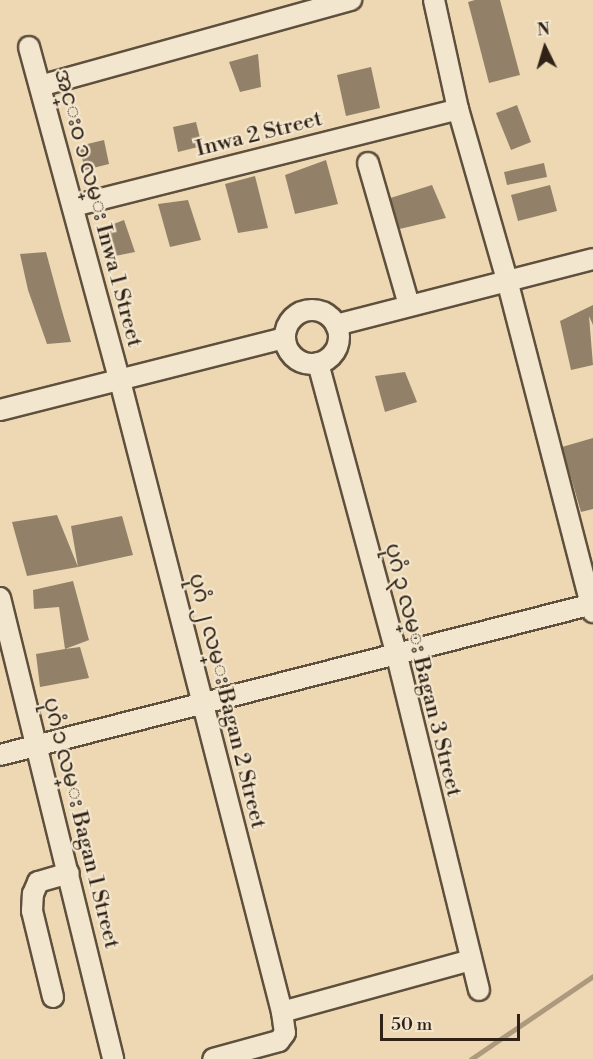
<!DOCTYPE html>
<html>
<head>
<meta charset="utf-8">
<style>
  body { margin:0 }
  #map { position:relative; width:593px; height:1059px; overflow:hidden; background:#edd8b3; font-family:"Libre Bodoni","Noto Sans Myanmar",serif }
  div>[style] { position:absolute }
  .stream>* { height:5px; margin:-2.5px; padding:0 2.5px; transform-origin:2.5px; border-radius:2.5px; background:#ad9a7e }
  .building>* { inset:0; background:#928168 }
  .roads { filter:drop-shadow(2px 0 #5f503d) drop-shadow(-2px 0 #5f503d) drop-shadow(0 2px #5f503d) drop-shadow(0 -2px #5f503d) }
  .minor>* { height:20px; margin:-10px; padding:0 10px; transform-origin:10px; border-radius:10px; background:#f3e6ce }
  .minor>.ring { margin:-10px; padding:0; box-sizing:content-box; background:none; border:20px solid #f3e6ce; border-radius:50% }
  span { translate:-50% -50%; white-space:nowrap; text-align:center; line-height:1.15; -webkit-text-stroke:4.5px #f3e6ce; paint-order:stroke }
  .street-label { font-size:22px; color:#302216 }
  .north { position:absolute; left:515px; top:18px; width:60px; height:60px; -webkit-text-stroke:4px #f3e6ce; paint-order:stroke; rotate:355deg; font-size:16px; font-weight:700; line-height:24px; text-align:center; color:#302216 }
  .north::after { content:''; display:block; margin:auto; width:21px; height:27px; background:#302216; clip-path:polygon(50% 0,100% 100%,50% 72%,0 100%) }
  .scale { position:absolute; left:380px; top:1014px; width:140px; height:27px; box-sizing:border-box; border:3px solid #302216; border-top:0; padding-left:8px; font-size:18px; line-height:21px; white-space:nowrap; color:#302216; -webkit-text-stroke:4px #f3e6ce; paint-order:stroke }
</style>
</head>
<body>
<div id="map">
  <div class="stream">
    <i style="left:471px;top:1059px;width:148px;rotate:-34.2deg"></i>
  </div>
  <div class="building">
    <i style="clip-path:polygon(475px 0,500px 0,520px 75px,489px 83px,468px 2px)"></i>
    <i style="clip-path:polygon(258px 54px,261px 87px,240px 92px,229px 62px)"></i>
    <i style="clip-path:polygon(371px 67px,380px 108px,346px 116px,337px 75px)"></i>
    <i style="clip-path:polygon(517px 105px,531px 142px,511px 150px,496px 113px)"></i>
    <i style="clip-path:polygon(196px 122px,202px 146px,178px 152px,173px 127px)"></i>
    <i style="clip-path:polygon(104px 140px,109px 164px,85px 170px,79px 146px)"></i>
    <i style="clip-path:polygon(326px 160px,338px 204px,295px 214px,285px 175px)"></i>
    <i style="clip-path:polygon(544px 163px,547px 177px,507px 185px,504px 172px)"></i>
    <i style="clip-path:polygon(255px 176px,268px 228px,238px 233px,225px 184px)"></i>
    <i style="clip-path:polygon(432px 185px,446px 218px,391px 231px,384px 200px)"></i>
    <i style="clip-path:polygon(550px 185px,557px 211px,518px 221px,511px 195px)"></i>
    <i style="clip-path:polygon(188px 200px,201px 240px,170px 247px,158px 204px)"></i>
    <i style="clip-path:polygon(124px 220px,135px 252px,105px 258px,98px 230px)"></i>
    <i style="clip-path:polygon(46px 252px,62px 311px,71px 342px,47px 344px,28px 290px,20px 254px)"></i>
    <i style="clip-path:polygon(593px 305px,593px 325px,589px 316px,593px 365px,571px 370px,560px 321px)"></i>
    <i style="clip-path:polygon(405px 372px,417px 402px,385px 412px,375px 376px)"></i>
    <i style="clip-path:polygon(593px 438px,593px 509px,581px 512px,562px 447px)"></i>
    <i style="clip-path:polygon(57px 515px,78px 567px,71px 526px,122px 516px,133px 555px,78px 567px,27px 576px,12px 522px)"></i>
    <i style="clip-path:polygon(73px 581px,89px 640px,65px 649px,80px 647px,89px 678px,40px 687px,36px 654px,65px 649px,59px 607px,34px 609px,33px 590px)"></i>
  </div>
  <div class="roads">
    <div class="minor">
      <i style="left:434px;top:0;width:112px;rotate:77.6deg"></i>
      <i style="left:458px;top:109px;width:178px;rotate:74deg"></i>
      <i style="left:507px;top:280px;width:343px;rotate:75.5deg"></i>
      <i style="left:29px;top:47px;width:346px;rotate:74.8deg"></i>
      <i style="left:120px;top:381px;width:651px;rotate:75.6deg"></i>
      <i style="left:282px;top:1012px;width:21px;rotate:82deg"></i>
      <i style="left:285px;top:1033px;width:10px;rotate:127deg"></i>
      <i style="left:279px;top:1041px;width:68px;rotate:164.7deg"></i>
      <i style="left:40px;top:86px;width:323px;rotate:-15.5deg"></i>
      <i style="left:368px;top:163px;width:148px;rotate:73.9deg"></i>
      <i style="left:73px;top:206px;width:397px;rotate:-14.1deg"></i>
      <i class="ring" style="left:285px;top:310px;width:34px;height:34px"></i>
      <i style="left:336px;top:325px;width:265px;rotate:-14.4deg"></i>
      <i style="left:318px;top:363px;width:299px;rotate:74.9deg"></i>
      <i style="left:396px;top:652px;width:348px;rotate:76.2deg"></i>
      <i style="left:0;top:410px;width:294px;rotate:-14.2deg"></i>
      <i style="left:0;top:598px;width:475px;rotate:76.2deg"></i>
      <i style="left:0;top:755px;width:612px;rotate:-14.29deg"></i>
      <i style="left:53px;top:997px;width:89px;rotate:-103.7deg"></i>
      <i style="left:32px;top:911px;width:17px;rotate:-87deg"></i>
      <i style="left:33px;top:894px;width:13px;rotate:-67deg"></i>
      <i style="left:38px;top:882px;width:32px;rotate:-16deg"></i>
      <i style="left:282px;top:1012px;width:196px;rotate:-15.4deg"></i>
    </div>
  </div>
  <div class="street-label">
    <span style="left:259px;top:134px;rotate:-14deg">Inwa 2 Street</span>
    <span style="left:98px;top:208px;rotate:75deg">အင္းဝ ၁ လမ္း Inwa 1 Street</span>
    <span style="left:423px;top:670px;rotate:76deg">ပုဂံ ၃ လမ္း Bagan 3 Street</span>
    <span style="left:227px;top:701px;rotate:76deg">ပုဂံ ၂ လမ္း Bagan 2 Street</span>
    <span style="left:81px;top:823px;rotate:76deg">ပုဂံ ၁ လမ္း Bagan 1 Street</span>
  </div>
  <div class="north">N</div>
  <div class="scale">50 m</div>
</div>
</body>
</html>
